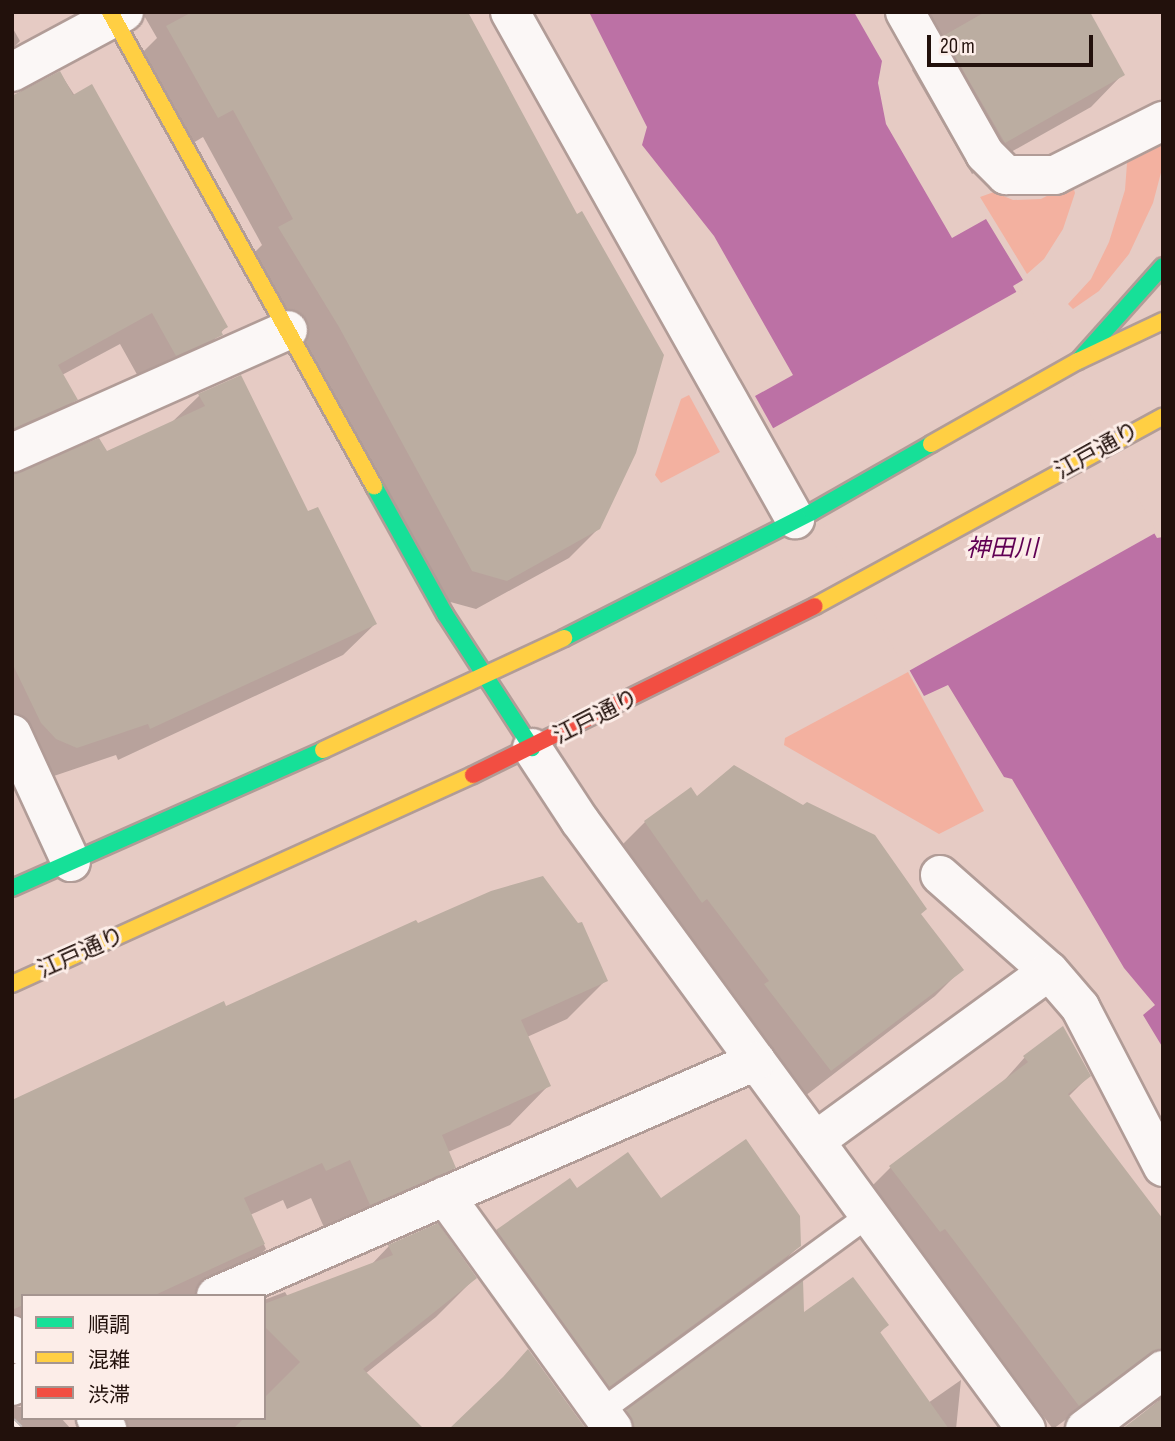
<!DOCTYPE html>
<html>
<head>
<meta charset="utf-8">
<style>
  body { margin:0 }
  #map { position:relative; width:1175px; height:1441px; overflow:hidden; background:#e6cbc4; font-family:"Sofia Sans Condensed","Noto Sans JP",sans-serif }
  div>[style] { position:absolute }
  .green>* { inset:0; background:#f3b1a0 }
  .water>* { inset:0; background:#bc71a5 }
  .pier>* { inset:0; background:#e6cbc4 }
  .shadow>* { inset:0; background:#0003 }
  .building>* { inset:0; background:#bbada1 }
  .roads { filter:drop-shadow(2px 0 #b19c97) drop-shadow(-2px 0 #b19c97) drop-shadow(0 2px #b19c97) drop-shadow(0 -2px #b19c97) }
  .lane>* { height:23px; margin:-11.5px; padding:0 11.5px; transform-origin:11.5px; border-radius:11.5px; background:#fbf7f6 }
  .street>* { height:38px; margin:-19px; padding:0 19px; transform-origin:19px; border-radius:19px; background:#fbf7f6 }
  .fast>* { height:16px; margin:-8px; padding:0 8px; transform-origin:8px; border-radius:8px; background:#16e098 }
  .slow>* { height:16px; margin:-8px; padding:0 8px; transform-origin:8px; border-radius:8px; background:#ffcf43 }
  .jam>* { height:16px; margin:-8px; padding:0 8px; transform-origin:8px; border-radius:8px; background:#f24e42 }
  .rail>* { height:8px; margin-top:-4px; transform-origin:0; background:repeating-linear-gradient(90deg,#fcede8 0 16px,#c4bdbc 0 32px); box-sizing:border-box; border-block:2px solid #c4bdbc }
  span { translate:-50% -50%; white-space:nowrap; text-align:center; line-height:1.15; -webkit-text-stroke:6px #fcede8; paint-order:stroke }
  .street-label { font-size:23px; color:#22110c }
  .water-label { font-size:24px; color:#600053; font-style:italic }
  .frame { position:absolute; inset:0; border:14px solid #22110c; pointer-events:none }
  .legend { position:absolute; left:21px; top:1294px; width:245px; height:126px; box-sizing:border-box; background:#fcede8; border:2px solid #a59590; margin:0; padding:9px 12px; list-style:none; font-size:21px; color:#22110c }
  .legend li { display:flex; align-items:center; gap:14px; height:35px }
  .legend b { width:35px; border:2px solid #a59590 }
  .scale { position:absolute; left:927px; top:35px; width:166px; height:32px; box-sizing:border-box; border:4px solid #22110c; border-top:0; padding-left:9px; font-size:21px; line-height:24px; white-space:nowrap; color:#22110c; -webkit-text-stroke:5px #fcede8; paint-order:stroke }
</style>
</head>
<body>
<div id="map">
  <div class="green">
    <i style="clip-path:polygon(1163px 139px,1163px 165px,1153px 203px,1129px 254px,1099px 291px,1073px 309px,1068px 304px,1091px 279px,1109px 242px,1125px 190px,1128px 150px)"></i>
    <i style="clip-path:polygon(1072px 183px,1075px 193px,1063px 229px,1044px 259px,1027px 274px,980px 197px,994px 192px,1013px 200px,1041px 199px)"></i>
    <i style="clip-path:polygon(689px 395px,720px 452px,661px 483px,655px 475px,681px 399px)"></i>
    <i style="clip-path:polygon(908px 672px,984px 811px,939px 834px,784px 745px,785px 738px)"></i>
  </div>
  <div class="water">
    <i style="clip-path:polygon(589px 12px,854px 12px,882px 61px,878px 83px,886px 124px,952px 238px,986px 219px,1023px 280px,1013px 286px,1157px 538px,1163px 537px,1163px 1048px,1143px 1015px,1155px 1005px,1124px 968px,1012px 779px,1004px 777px,948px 685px,924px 696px,755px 396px,793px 375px,714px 236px,642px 145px,647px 127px)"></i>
  </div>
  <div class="pier">
    <i style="clip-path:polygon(1020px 290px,1157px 532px,907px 672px,770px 430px)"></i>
  </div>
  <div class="shadow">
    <i style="clip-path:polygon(142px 12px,466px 12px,577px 216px,599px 528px,569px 558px,476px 609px,443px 600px,250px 257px,262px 245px,203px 137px,188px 146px,138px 57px,157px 38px)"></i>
    <i style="clip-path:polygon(911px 12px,1088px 12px,1123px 74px,1091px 107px,972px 174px,912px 70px,933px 49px)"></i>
    <i style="clip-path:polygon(12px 27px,20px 41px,12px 49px)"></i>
    <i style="clip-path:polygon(60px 73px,226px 327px,189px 367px,144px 387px,120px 344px,62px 375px,76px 399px,44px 431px,12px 445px,12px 96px)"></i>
    <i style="clip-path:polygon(240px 377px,307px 514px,375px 624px,343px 655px,118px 760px,116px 755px,45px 779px,12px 766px,12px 476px,106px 454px,170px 424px,199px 396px)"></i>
    <i style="clip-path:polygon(697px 798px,919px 915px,961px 970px,935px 996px,805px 1096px,739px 1012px,743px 1007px,680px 924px,675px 927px,619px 848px,645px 822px)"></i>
    <i style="clip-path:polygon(417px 925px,606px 980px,567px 1019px,527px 1037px,549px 1085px,510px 1125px,448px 1152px,454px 1167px,415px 1206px,331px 1243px,311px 1198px,287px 1209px,283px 1200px,250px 1215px,266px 1249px,227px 1288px,210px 1296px,23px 1296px,23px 1379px,12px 1378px,12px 1101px)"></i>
    <i style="clip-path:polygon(1025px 1057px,1089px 1076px,1068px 1097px,1163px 1241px,1163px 1429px,1124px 1429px,1158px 1401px,1155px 1382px,1124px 1377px,1053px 1429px,919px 1252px,866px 1192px,891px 1167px,1001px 1084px)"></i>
    <i style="clip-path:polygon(577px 1190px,660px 1200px,799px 1246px,778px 1267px,587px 1407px,476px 1252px,497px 1231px)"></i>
    <i style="clip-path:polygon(389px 1246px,475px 1278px,436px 1317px,365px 1374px,422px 1429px,119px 1429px,108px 1418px,264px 1418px,264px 1300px,285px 1292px,288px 1297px,370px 1266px)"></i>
    <i style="clip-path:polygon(802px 1315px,887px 1325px,879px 1334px,928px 1403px,961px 1380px,956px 1429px,610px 1429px,631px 1408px)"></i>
    <i style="clip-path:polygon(12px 1407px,23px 1407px,23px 1418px,61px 1418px,71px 1429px,12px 1429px)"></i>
  </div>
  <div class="building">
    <i style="clip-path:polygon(192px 12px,468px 12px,577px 214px,582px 211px,664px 355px,636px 453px,600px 529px,507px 581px,472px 571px,339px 327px,278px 227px,293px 219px,233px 110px,218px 118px,166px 26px)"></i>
    <i style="clip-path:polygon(985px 12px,1090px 12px,1125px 75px,1005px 143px,943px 36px)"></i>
    <i style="clip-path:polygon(60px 71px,73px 95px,92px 84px,228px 327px,221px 331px,223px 335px,176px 356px,152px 313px,58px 365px,78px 400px,12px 429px,12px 96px)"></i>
    <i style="clip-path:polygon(241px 375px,308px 511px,318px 507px,377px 624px,150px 729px,148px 724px,77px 748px,56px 739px,41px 723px,12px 663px,12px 474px,99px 438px,107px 451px,205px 406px,198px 394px)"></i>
    <i style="clip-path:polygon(734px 765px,803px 805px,807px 802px,875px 835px,927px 909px,921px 914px,964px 970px,831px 1071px,764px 984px,769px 981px,707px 899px,702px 903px,644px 821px,691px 787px,697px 796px)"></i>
    <i style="clip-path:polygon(543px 876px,578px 923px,582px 922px,608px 981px,521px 1020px,551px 1086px,442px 1135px,456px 1168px,370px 1205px,350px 1160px,326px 1171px,322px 1163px,244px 1198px,265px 1244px,153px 1296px,23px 1296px,23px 1305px,12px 1310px,12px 1100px,224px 1001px,226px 1006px,416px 920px,418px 923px,491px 891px)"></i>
    <i style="clip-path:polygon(1063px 1026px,1091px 1076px,1068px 1094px,1163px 1219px,1163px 1349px,1150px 1353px,1079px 1406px,945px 1229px,940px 1232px,889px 1166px,1028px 1062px,1023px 1056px)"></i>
    <i style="clip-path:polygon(746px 1139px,800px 1216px,801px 1246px,609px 1387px,496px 1230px,570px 1178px,577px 1188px,628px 1152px,661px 1198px)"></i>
    <i style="clip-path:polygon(438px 1223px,477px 1278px,363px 1369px,424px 1429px,233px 1429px,244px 1418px,264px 1418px,264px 1398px,300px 1362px,264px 1326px,264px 1304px,393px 1255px,388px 1245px)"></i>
    <i style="clip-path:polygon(853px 1277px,889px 1325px,880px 1332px,949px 1429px,635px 1429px,626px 1409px,803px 1280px,804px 1312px)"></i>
    <i style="clip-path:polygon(528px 1349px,586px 1429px,449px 1429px,503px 1377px)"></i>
    <i style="clip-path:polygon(1163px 1398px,1163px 1429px,1122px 1429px)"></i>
  </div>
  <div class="roads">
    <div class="lane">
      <i style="left:600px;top:1411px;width:333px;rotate:-36.2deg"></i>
    </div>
    <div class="street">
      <i style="left:510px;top:12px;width:582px;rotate:60.66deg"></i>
      <i style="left:905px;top:12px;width:163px;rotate:60.6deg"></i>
      <i style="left:985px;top:154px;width:30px;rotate:45deg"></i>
      <i style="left:1006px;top:175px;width:49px"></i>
      <i style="left:1055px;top:175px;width:121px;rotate:-26.6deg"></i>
      <i style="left:12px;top:72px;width:127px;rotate:-28.2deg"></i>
      <i style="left:12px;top:453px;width:302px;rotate:-24deg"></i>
      <i style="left:12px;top:734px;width:141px;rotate:65.3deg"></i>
      <i style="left:532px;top:748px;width:87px;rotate:56.7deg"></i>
      <i style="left:580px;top:821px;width:754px;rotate:53.74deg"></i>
      <i style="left:940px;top:875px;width:145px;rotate:41.4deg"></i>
      <i style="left:1049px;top:971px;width:48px;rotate:49.3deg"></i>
      <i style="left:1080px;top:1007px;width:180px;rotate:62.6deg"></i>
      <i style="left:815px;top:1141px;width:289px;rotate:-36deg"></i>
      <i style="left:445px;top:1196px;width:287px;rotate:54.2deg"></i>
      <i style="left:216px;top:1296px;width:589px;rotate:-23.52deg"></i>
      <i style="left:12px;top:1335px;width:16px;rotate:45deg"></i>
      <i style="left:12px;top:1386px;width:12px;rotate:-24deg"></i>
      <i style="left:96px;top:1418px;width:16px;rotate:45deg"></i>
      <i style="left:1085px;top:1429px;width:98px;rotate:-37.1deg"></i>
    </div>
    <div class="fast">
      <i style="left:1078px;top:361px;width:127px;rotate:-48.2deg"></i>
      <i style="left:374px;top:486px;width:146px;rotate:61deg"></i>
      <i style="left:445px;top:614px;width:160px;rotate:57deg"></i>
      <i style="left:564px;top:638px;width:278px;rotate:-26.9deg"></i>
      <i style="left:812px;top:512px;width:137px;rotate:-29.7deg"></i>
      <i style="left:12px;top:888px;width:340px;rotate:-23.9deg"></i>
    </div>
    <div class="slow">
      <i style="left:110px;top:12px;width:543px;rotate:60.88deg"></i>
      <i style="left:931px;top:444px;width:169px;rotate:-29.5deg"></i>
      <i style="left:1078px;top:361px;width:94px;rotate:-25.2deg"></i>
      <i style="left:815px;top:606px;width:396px;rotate:-28.6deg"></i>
      <i style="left:323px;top:750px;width:266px;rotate:-24.9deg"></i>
      <i style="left:12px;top:984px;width:506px;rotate:-24.39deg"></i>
    </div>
    <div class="jam">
      <i style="left:473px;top:775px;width:381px;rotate:-26.3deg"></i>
    </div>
  </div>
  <div class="rail">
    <i style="left:12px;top:1421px;width:11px;rotate:45deg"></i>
  </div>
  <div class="street-label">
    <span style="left:1097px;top:451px;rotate:-29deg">江戸通り</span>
    <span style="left:596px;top:717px;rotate:-27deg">江戸通り</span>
    <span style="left:81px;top:953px;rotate:-24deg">江戸通り</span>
  </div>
  <div class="water-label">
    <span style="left:1002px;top:549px">神田川</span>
  </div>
  <div class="frame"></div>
  <ul class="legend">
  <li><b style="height:9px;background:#16e098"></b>順調</li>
  <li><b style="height:9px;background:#ffcf43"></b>混雑</li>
  <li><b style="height:9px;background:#f24e42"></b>渋滞</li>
  </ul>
  <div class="scale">20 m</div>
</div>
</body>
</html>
